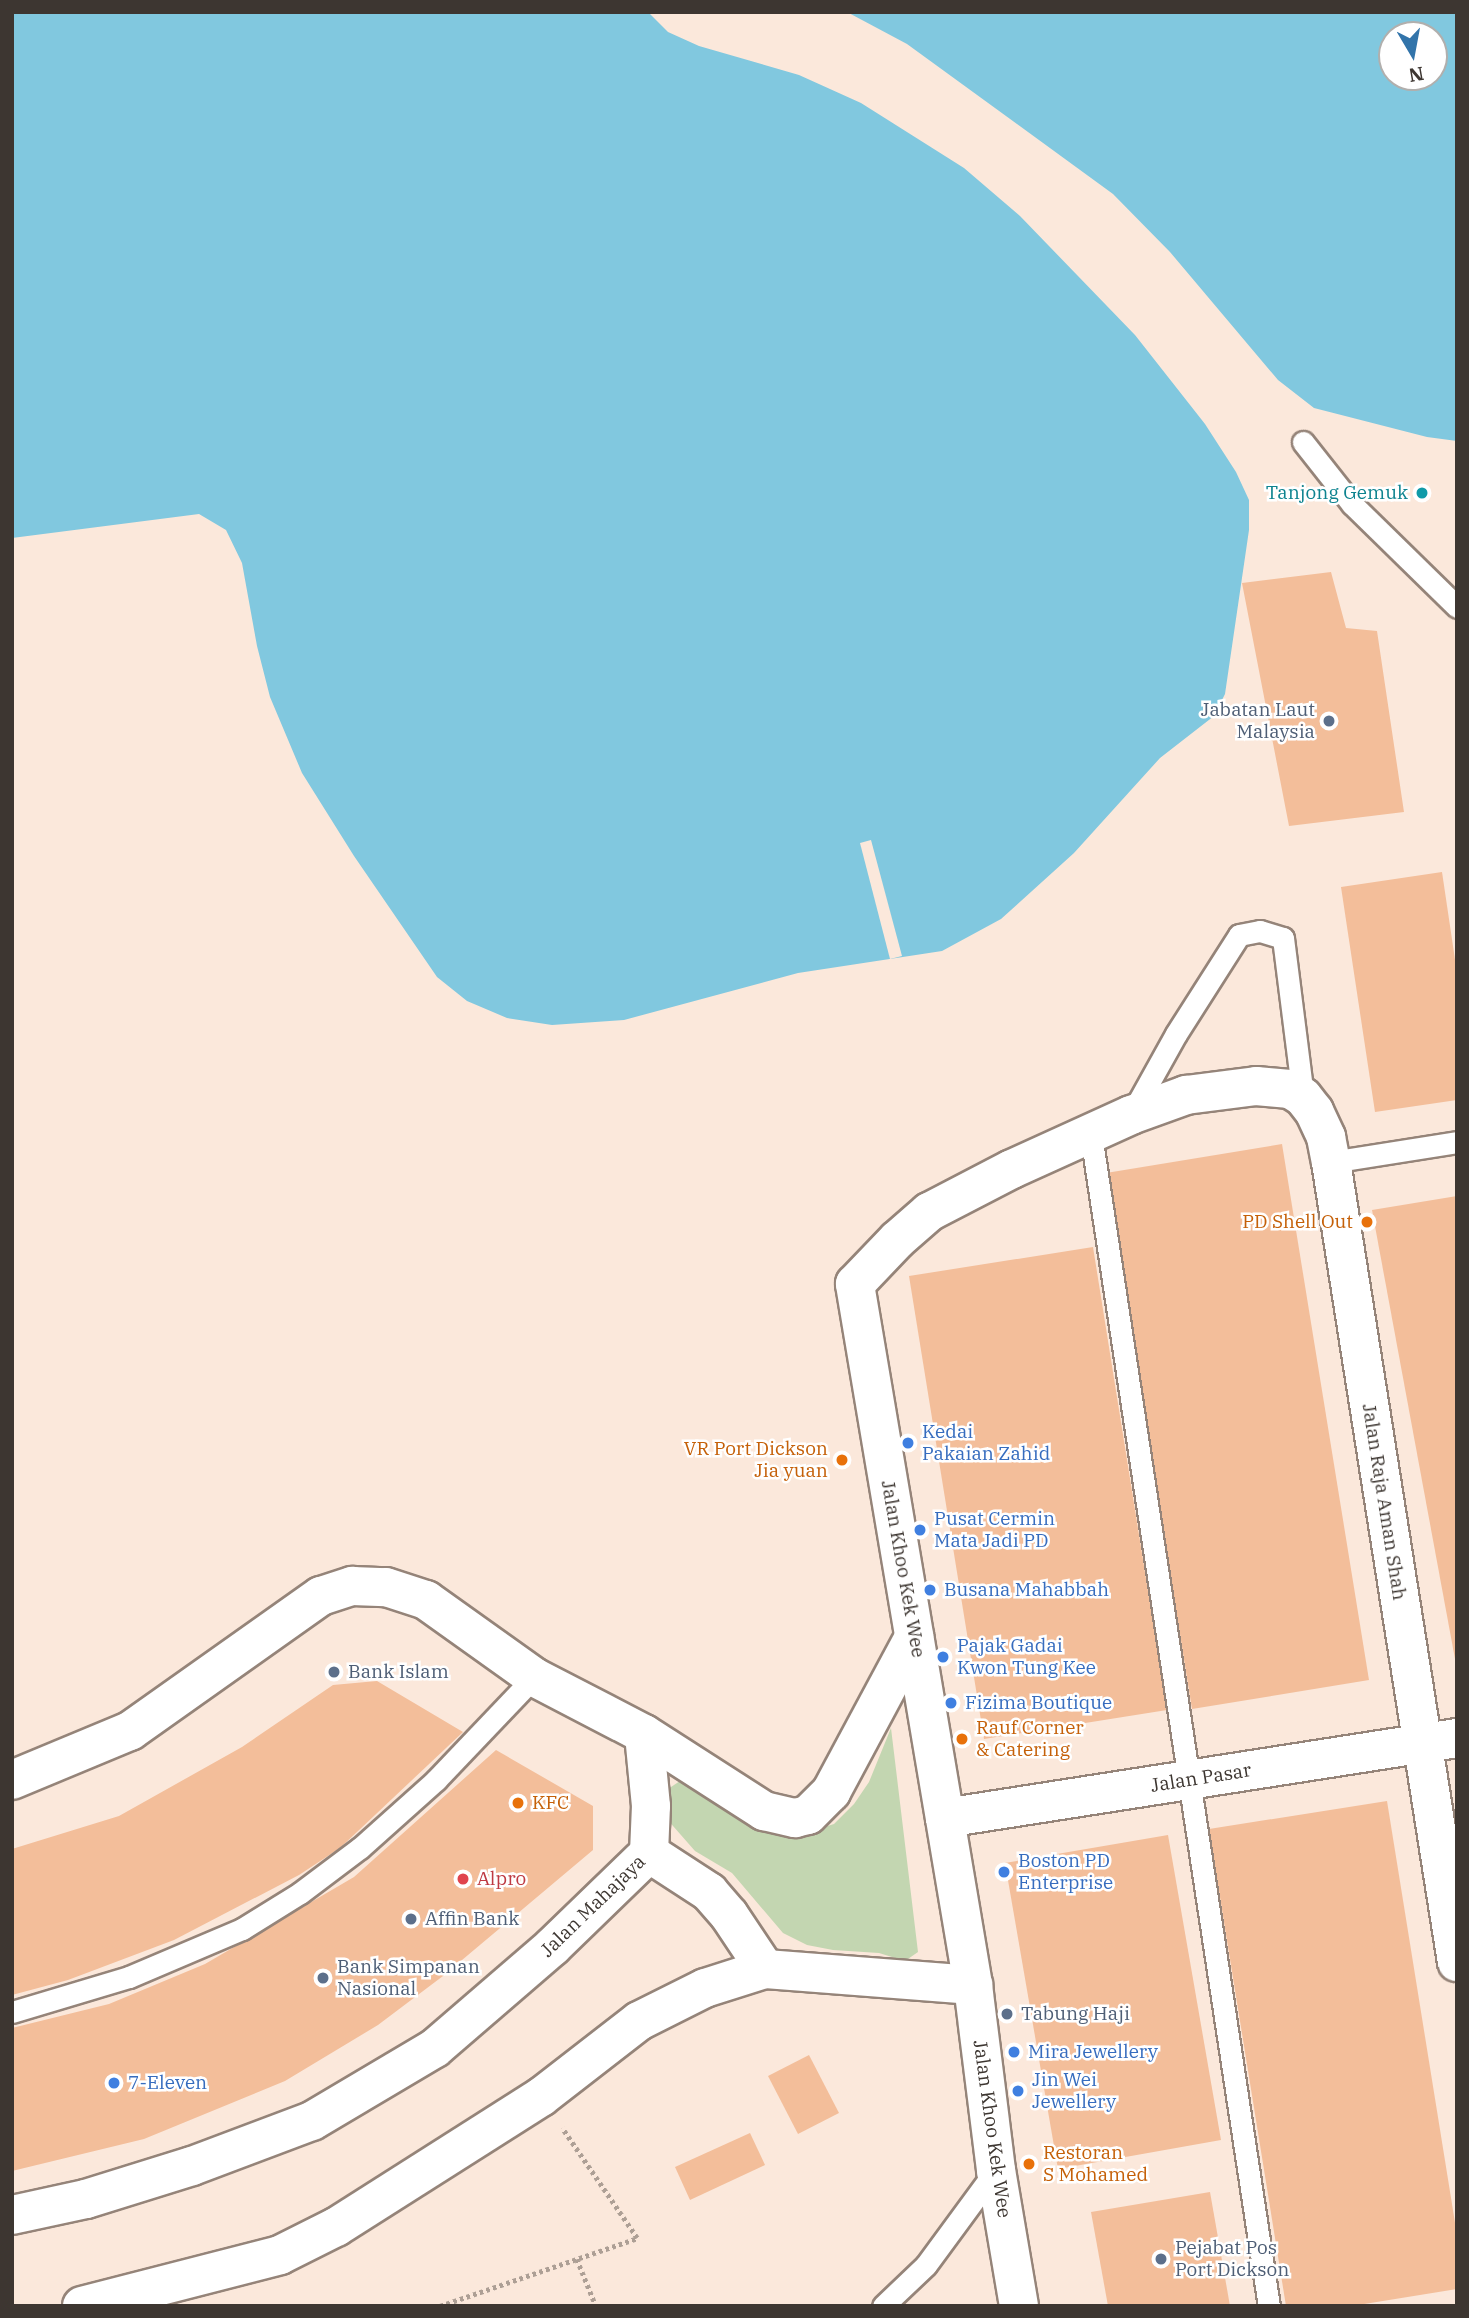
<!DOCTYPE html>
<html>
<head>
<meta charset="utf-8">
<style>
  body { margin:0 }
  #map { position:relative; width:1469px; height:2318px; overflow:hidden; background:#fbe8db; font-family:"IBM Plex Serif",serif }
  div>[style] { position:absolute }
  .green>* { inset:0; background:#c3d6b1 }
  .water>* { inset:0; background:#81c8df }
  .pier>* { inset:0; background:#fbe8db }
  .building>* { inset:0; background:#f3be9a }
  .path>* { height:4.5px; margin-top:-2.25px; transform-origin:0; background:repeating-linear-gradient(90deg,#ad9f95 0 3.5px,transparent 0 7px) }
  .roads { filter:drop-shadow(2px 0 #958479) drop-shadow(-2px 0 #958479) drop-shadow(0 2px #958479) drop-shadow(0 -2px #958479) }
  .service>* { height:21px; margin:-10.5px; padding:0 10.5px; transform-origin:10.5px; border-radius:10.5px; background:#fff }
  .minor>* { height:38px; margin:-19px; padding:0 19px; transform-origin:19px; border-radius:19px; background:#fff }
  .tertiary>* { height:38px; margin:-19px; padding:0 19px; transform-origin:19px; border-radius:19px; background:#fff }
  .dots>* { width:19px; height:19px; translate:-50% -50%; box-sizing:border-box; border:4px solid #fff; border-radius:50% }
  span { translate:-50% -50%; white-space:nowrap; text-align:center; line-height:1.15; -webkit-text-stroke:5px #fff; paint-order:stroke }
  .culture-label { font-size:19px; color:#0d838f }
  .right { translate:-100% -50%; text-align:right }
  .service-label { font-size:19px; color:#4e5e75 }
  .left { translate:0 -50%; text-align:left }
  .food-label { font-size:19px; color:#c56008 }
  .shop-label { font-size:19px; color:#366cbe }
  .street-label { font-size:19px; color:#3d3631 }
  .health-label { font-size:19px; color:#be3a42 }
  .frame { position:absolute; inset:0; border:14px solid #3d3631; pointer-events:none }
  .north { position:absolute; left:1378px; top:21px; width:70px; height:70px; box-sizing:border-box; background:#fff; border:2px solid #b1afad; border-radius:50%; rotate:170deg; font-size:19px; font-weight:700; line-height:28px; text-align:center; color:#3d3631 }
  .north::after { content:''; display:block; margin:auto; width:24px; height:32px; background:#3274aa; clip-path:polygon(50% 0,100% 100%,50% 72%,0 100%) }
</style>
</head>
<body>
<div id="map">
  <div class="green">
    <i style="clip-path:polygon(891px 1728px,918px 1952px,905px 1961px,879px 1953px,833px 1950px,807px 1945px,783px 1933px,732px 1873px,695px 1851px,666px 1818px,668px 1789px,680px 1781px,735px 1812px,805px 1833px,834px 1824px,854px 1804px,869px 1782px)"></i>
  </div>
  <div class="water">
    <i style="clip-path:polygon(12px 12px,648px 12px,668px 32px,699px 46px,799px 75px,861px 103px,964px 168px,1020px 216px,1135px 335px,1205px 424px,1236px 472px,1249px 500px,1249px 530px,1225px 694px,1214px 716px,1160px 758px,1074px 853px,1001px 919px,942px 951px,798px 973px,624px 1020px,552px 1025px,507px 1018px,467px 1001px,437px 977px,354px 856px,302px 773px,270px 697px,257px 646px,242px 563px,226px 530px,199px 514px,12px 538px)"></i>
    <i style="clip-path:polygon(evenodd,847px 12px,1457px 12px,1457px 441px,1427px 437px,1314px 408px,1278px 380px,1170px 252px,1113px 194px,907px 44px,847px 12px,1392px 35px,1434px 35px,1434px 77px,1392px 77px,1392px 35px)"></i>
  </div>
  <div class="pier">
    <i style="clip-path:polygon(871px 840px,902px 956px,890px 959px,860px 843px)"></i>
  </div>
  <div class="building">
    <i style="clip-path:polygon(1331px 572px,1346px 628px,1377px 631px,1404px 812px,1289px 826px,1242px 583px)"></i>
    <i style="clip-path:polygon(1442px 872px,1457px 973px,1457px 1100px,1375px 1112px,1341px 887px)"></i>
    <i style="clip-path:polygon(1282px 1144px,1369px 1680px,1192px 1709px,1106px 1173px)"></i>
    <i style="clip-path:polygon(1457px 1196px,1457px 1659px,1455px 1659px,1372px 1210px)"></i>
    <i style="clip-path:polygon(1093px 1247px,1167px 1710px,984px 1739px,909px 1276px)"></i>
    <i style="clip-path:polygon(377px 1681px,463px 1732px,340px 1848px,299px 1875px,174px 1940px,68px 1980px,12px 1995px,12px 1849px,119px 1816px,242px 1747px,333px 1685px)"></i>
    <i style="clip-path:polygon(496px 1750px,593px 1806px,593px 1850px,443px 1976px,378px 2025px,285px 2081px,144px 2139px,12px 2171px,12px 2028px,109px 2004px,205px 1964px,354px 1877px)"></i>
    <i style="clip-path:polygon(1387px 1801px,1457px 2235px,1457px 2289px,1352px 2306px,1286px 2306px,1209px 1829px)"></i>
    <i style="clip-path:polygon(1168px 1835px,1221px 2140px,1058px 2169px,1005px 1863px)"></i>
    <i style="clip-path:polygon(809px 2055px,839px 2113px,798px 2134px,768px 2076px)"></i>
    <i style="clip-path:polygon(750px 2133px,765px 2165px,690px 2200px,675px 2167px)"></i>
    <i style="clip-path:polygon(1210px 2192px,1230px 2306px,1108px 2306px,1091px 2212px)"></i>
  </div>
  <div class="path">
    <i style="left:577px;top:2259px;width:51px;rotate:68deg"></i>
    <i style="left:440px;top:2306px;width:208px;rotate:-19deg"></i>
    <i style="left:637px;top:2238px;width:133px;rotate:-124.3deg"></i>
  </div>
  <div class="roads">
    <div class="service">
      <i style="left:1303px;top:442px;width:79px;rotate:51.7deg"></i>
      <i style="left:1352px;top:504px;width:147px;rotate:44.4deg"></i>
      <i style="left:1132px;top:1113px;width:90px;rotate:-60.9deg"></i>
      <i style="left:1176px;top:1034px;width:117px;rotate:-57.5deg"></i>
      <i style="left:1239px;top:935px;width:21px;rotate:-11deg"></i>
      <i style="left:1260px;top:931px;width:24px;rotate:17deg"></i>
      <i style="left:1283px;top:938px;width:160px;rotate:82.8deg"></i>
      <i style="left:1091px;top:1135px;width:1184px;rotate:81.36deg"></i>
      <i style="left:1331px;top:1162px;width:128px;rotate:-9deg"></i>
      <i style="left:12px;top:2012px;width:122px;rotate:-16.7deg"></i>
      <i style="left:129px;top:1977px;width:123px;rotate:-23deg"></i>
      <i style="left:242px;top:1929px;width:68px;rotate:-31.8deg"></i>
      <i style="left:300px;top:1893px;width:75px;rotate:-36.9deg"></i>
      <i style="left:360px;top:1848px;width:102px;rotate:-41.8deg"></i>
      <i style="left:436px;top:1780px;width:142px;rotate:-46.4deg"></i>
      <i style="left:883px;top:2306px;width:59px;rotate:-43.6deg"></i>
      <i style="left:926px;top:2265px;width:117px;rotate:-53.7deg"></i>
    </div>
    <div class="minor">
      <i style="left:945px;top:1818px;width:518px;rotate:-8.88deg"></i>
      <i style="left:649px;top:1853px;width:72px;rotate:33deg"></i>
      <i style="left:709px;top:1892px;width:30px;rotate:49deg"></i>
      <i style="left:729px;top:1915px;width:65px;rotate:56.3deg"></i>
      <i style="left:12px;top:2215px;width:76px;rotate:-12.2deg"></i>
      <i style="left:86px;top:2199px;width:111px;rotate:-17.3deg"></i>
      <i style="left:192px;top:2166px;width:128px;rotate:-20.6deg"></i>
      <i style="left:312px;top:2121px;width:143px;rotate:-30.7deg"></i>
      <i style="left:435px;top:2048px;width:155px;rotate:-40.8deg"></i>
      <i style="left:552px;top:1947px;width:135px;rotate:-44.1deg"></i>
      <i style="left:649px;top:1853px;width:47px;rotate:-87.6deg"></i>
      <i style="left:651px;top:1806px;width:72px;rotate:-95.6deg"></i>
    </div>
    <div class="tertiary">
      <i style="left:12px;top:1780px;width:128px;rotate:-22.6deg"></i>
      <i style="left:130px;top:1731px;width:234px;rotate:-35.3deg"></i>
      <i style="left:321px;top:1596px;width:33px;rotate:-18deg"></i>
      <i style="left:352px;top:1586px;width:34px;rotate:2deg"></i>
      <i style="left:386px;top:1587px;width:42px;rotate:18deg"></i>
      <i style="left:426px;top:1600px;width:133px;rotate:35.5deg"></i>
      <i style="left:534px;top:1677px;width:124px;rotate:27.4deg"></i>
      <i style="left:644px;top:1734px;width:143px;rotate:32.7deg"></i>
      <i style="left:764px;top:1811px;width:32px;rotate:13deg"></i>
      <i style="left:795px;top:1818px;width:13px;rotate:-13deg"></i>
      <i style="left:808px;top:1815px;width:33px;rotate:-45deg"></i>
      <i style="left:831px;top:1792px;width:176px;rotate:-61.8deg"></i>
      <i style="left:82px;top:2306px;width:204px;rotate:-14.4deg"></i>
      <i style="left:280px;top:2255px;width:63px;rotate:-26.6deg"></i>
      <i style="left:336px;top:2227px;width:243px;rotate:-32.4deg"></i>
      <i style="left:541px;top:2097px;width:124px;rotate:-37.8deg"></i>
      <i style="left:639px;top:2021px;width:74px;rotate:-26.6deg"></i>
      <i style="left:705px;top:1988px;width:63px;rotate:-17.6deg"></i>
      <i style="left:765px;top:1969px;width:209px;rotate:4.4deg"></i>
      <i style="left:1019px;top:2306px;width:138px;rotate:-99.6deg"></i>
      <i style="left:996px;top:2170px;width:186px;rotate:-97.1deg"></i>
      <i style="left:973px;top:1985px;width:711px;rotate:-99.56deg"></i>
      <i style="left:855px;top:1284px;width:61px;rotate:-46.3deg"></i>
      <i style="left:897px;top:1240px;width:43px;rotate:-41.2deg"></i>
      <i style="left:929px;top:1212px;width:93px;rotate:-27.4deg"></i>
      <i style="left:1012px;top:1169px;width:131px;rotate:-24.4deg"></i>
      <i style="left:1131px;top:1115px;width:59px;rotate:-20deg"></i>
      <i style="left:1186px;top:1095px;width:71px;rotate:-7.3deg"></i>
      <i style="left:1256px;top:1086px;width:34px;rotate:5deg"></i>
      <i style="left:1290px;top:1089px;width:15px;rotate:32deg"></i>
      <i style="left:1303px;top:1097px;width:18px;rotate:52deg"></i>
      <i style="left:1314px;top:1111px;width:29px;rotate:65deg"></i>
      <i style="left:1326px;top:1137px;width:25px;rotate:79deg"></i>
      <i style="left:1331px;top:1162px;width:810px;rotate:81.05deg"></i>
    </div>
  </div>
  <div class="dots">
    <i style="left:1422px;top:493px;background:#0f9aa8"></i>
    <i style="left:1329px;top:721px;background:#5c6f8a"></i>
    <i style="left:1367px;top:1222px;background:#e8710a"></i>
    <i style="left:908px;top:1443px;background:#3f7fe0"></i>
    <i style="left:842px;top:1460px;background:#e8710a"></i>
    <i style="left:920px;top:1530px;background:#3f7fe0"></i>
    <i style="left:930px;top:1590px;background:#3f7fe0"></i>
    <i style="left:943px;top:1657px;background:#3f7fe0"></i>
    <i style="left:334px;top:1672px;background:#5c6f8a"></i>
    <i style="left:951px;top:1703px;background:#3f7fe0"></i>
    <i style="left:962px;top:1739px;background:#e8710a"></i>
    <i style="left:518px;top:1803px;background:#e8710a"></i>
    <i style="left:1004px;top:1872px;background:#3f7fe0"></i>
    <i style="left:463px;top:1879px;background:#e0444e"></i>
    <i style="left:411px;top:1919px;background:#5c6f8a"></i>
    <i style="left:323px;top:1978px;background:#5c6f8a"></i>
    <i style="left:1007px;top:2014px;background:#5c6f8a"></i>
    <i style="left:1014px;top:2052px;background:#3f7fe0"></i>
    <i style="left:114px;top:2083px;background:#3f7fe0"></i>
    <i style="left:1018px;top:2091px;background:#3f7fe0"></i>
    <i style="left:1029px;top:2164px;background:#e8710a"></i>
    <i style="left:1161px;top:2259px;background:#5c6f8a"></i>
  </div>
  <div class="culture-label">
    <span class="right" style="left:1408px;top:493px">Tanjong Gemuk</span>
  </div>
  <div class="service-label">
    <span class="right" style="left:1315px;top:721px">Jabatan Laut<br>Malaysia</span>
    <span class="left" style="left:348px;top:1672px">Bank Islam</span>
    <span class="left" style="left:425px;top:1919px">Affin Bank</span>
    <span class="left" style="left:337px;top:1978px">Bank Simpanan<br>Nasional</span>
    <span class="left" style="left:1021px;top:2014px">Tabung Haji</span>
    <span class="left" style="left:1175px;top:2259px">Pejabat Pos<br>Port Dickson</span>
  </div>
  <div class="food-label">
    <span class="right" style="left:1353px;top:1222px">PD Shell Out</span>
    <span class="right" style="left:828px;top:1460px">VR Port Dickson<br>Jia yuan</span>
    <span class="left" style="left:976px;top:1739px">Rauf Corner<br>&amp; Catering</span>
    <span class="left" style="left:532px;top:1803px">KFC</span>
    <span class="left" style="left:1043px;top:2164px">Restoran<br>S Mohamed</span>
  </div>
  <div class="shop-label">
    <span class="left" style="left:922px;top:1443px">Kedai<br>Pakaian Zahid</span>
    <span class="left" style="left:934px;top:1530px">Pusat Cermin<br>Mata Jadi PD</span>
    <span class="left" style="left:944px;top:1590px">Busana Mahabbah</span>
    <span class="left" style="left:957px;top:1657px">Pajak Gadai<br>Kwon Tung Kee</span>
    <span class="left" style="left:965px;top:1703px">Fizima Boutique</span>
    <span class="left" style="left:1018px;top:1872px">Boston PD<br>Enterprise</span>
    <span class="left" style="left:1028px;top:2052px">Mira Jewellery</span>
    <span class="left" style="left:1032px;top:2091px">Jin Wei<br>Jewellery</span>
    <span class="left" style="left:128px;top:2083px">7-Eleven</span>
  </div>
  <div class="street-label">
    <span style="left:1384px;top:1502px;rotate:81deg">Jalan Raja Aman Shah</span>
    <span style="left:903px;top:1569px;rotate:80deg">Jalan Khoo Kek Wee</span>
    <span style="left:1201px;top:1778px;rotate:-9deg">Jalan Pasar</span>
    <span style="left:593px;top:1906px;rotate:-44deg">Jalan Mahajaya</span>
    <span style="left:992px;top:2129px;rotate:82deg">Jalan Khoo Kek Wee</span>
  </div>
  <div class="health-label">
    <span class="left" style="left:477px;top:1879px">Alpro</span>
  </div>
  <div class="frame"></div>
  <div class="north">N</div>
</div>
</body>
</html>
